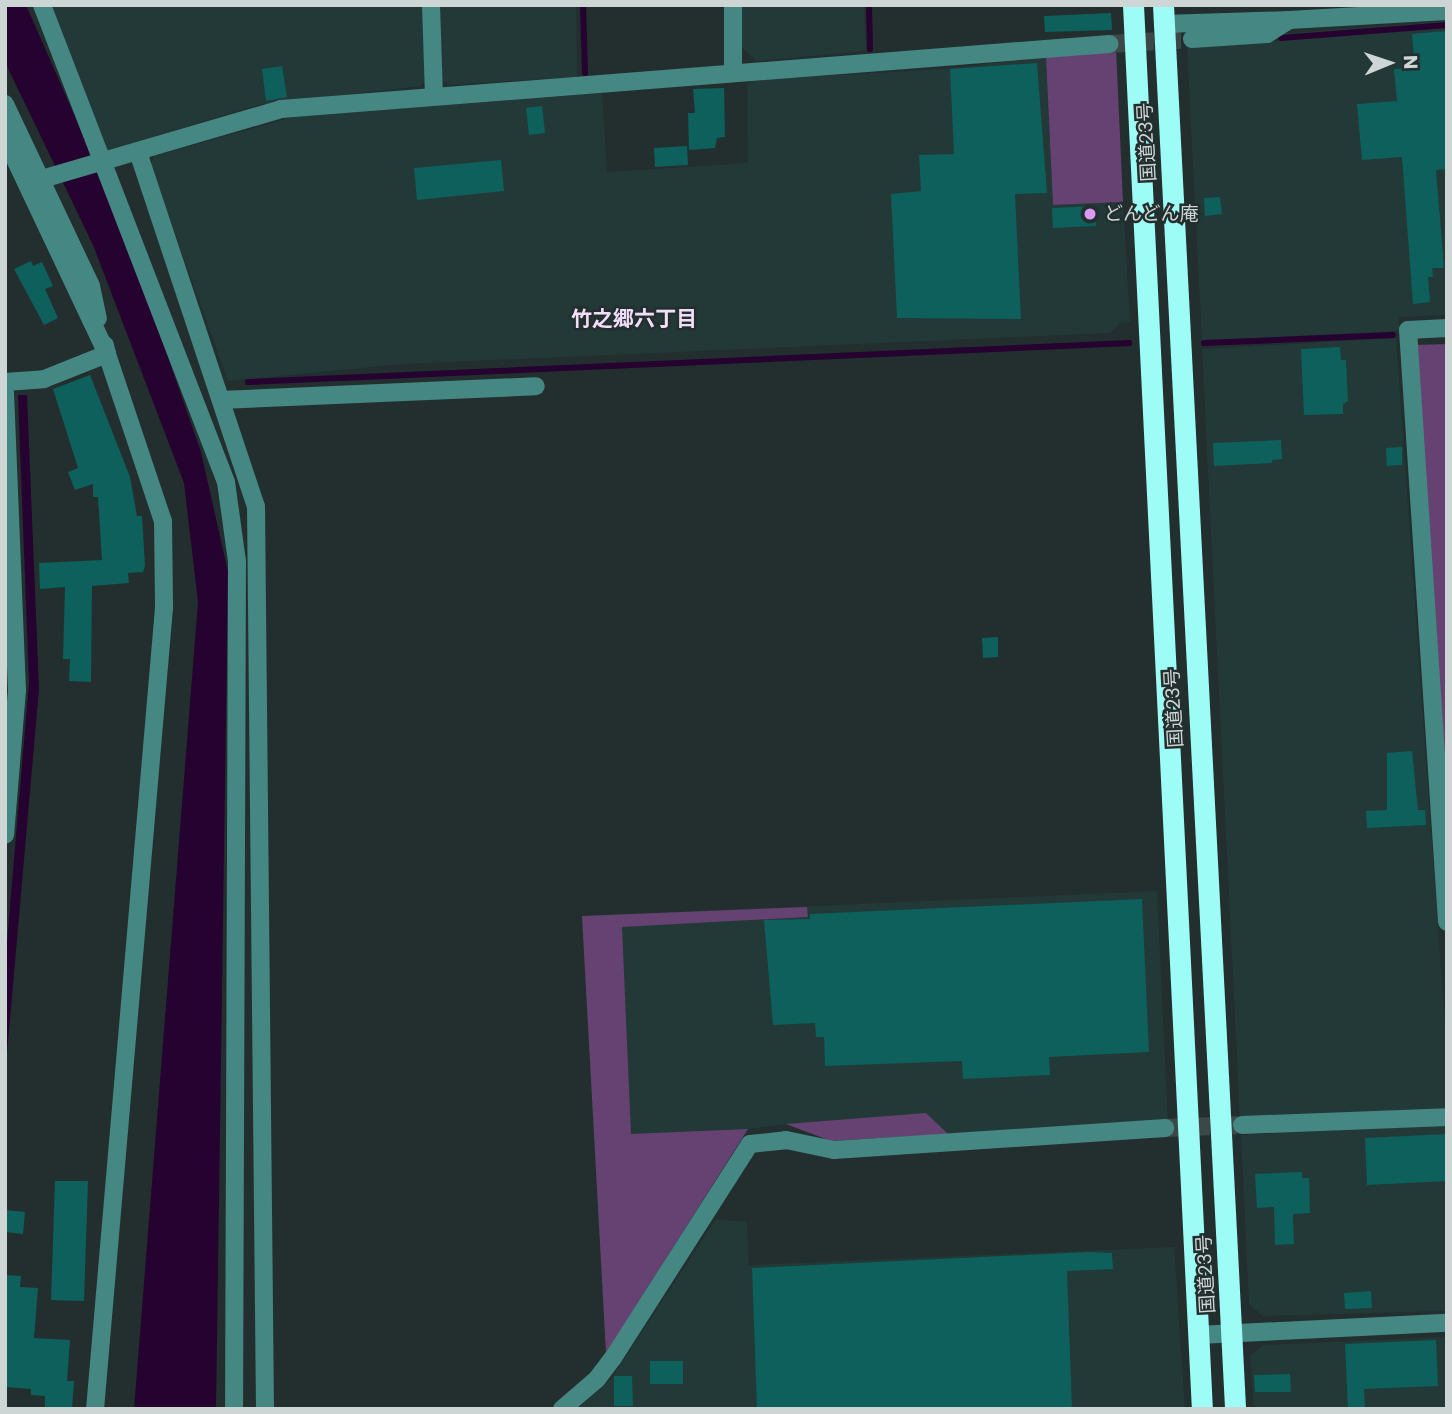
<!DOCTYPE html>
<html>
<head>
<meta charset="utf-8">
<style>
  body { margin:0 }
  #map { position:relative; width:1452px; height:1414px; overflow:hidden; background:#222f2e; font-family:Poppins,"Noto Sans JP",sans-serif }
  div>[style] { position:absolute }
  .built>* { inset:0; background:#233937 }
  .green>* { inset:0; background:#654272 }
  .water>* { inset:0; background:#260230 }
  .stream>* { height:6px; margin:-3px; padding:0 3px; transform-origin:3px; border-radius:3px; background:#260230 }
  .building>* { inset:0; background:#0d605c }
  .minor-tunnel>* { height:18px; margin-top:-9px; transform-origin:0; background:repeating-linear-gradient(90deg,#3c4847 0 18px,transparent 0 27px) }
  .minor>* { height:18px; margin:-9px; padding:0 9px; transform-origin:9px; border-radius:9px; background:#458783 }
  .highway>* { height:21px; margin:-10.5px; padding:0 10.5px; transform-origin:10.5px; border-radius:10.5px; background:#9efcf6 }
  .dots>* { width:19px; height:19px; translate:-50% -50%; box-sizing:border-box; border:4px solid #222f2e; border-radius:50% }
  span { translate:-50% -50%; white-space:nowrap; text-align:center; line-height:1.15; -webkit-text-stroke:5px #222f2e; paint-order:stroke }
  .street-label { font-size:19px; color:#ced6d5 }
  .poi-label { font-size:19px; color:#ced6d5 }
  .left { translate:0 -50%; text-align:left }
  .neighbourhood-label { font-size:21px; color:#f0ddf7; font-weight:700 }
  .frame { position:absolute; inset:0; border:7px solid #ced6d5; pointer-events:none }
  .north { position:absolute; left:1354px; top:28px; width:70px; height:70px; -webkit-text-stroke:5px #222f2e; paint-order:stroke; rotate:88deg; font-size:19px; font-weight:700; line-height:28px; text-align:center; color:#ced6d5 }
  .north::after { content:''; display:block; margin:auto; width:24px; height:32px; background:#ced6d5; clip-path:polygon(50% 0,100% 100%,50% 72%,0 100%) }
</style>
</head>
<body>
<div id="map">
  <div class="built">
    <i style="clip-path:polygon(49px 5px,423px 5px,428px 79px,420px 86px,258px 105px,108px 150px)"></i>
    <i style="clip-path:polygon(439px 5px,576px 5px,577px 77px,449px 85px,441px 79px)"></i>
    <i style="clip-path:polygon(740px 5px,864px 5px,866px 51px,757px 61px,741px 47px)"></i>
    <i style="clip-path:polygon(1447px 21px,1447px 315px,1399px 317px,1399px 331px,1202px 341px,1187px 47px,1278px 41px,1278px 34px)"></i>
    <i style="clip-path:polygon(1046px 57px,1053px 205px,1123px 202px,1130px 322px,1120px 323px,1110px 333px,403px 364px,228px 381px,151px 166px,154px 156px,297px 116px,602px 93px,607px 172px,748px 163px,747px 85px,752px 80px,943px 69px)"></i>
    <i style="clip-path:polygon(1396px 338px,1447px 1055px,1447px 1109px,1240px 1119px,1202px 349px)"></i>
    <i style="clip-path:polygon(1157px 891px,1168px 1122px,831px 1141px,786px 1124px,748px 1129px,606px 1353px,582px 916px)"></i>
    <i style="clip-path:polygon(1447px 1124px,1447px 1311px,1263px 1316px,1249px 1304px,1241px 1135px)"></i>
    <i style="clip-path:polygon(716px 1219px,747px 1222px,749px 1265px,1174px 1247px,1185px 1409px,577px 1409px,611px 1379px)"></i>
    <i style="clip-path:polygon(1447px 1337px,1447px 1409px,1254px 1409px,1250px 1356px,1263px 1345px)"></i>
  </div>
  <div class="green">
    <i style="clip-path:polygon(1116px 49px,1123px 202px,1053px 205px,1046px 57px)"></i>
    <i style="clip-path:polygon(1447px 344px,1447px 797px,1415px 345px)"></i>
    <i style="clip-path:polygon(807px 907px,808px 917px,622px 927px,631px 1134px,748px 1129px,606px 1353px,582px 916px)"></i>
    <i style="clip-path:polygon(926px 1113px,948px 1134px,831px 1141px,786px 1124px)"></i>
  </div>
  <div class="water">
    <i style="clip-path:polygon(5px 5px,26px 5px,119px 217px,201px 452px,228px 572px,216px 1409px,134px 1409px,198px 602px,184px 483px,93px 245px,5px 62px)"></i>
    <i style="clip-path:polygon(18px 395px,27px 395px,39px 689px,5px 1076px,5px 966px,29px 682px)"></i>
  </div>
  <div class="stream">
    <i style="left:583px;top:5px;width:68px;rotate:88.3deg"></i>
    <i style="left:869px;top:5px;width:44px;rotate:88.7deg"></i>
    <i style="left:1281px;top:38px;width:167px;rotate:-4.5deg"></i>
    <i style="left:1204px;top:343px;width:189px;rotate:-2.4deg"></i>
    <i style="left:248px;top:382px;width:882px;rotate:-2.53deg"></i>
  </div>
  <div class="building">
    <i style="clip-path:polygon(1111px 13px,1112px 30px,1045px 32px,1044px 16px)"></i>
    <i style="clip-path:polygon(1447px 31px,1447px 169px,1436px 170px,1444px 268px,1432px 268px,1433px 277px,1428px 277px,1430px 302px,1413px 304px,1402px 157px,1362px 160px,1357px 104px,1397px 101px,1394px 69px,1415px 68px,1412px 34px)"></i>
    <i style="clip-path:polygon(1037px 63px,1047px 193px,1015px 194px,1021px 319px,897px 318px,891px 194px,921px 191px,919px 155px,954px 154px,950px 69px)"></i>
    <i style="clip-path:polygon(282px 66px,287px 97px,266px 101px,262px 69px)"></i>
    <i style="clip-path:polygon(724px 88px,725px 137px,717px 138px,715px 148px,689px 150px,688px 113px,695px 113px,693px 89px)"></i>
    <i style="clip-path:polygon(542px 106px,545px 133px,529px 135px,526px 108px)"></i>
    <i style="clip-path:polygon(687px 146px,688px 165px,655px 167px,654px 148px)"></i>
    <i style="clip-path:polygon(501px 160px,504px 191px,417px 200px,414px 168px)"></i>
    <i style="clip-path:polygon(1220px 197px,1222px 214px,1205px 216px,1204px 198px)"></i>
    <i style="clip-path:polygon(1095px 206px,1096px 226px,1053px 228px,1052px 208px)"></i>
    <i style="clip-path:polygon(31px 261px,33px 266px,42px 262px,53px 286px,45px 289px,58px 318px,44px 325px,14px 269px)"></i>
    <i style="clip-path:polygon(1340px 347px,1341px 360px,1346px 360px,1348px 401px,1343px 404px,1343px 414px,1304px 415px,1301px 349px)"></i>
    <i style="clip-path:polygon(90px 375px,130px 477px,137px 516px,142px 516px,145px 566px,143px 572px,128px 573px,129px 583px,92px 586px,91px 682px,69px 681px,70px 659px,63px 659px,65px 587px,40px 589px,39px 563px,102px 560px,98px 497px,93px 497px,93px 484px,75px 490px,68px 472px,78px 468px,53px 389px)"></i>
    <i style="clip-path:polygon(1281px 440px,1282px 459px,1272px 460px,1272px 463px,1214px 466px,1213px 443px)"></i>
    <i style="clip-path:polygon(1402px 447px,1402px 465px,1387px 466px,1386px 448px)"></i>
    <i style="clip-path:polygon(998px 637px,998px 657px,983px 658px,982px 638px)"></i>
    <i style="clip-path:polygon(1412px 751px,1418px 810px,1425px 810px,1426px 825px,1367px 828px,1366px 811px,1387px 810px,1387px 753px)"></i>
    <i style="clip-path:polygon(1142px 899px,1149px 1052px,1049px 1057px,1050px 1075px,963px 1079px,962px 1061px,825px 1066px,824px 1037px,816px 1037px,815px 1023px,773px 1025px,764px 920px,810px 919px,810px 914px)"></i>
    <i style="clip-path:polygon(1447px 1134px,1447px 1181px,1367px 1185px,1365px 1138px)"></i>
    <i style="clip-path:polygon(1302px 1172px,1302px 1178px,1309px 1178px,1310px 1213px,1293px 1214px,1294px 1244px,1275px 1245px,1274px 1207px,1257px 1208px,1255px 1174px)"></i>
    <i style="clip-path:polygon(55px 1181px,88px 1181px,84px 1301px,51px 1300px)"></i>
    <i style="clip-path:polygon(5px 1210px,25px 1212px,23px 1234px,5px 1232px)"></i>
    <i style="clip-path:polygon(1089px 1252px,1112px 1253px,1113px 1269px,1067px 1271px,1072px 1409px,757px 1409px,752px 1268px)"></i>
    <i style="clip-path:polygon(5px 1275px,21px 1276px,20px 1287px,38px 1288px,34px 1338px,70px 1340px,67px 1381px,74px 1381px,72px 1409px,45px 1409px,45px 1396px,31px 1395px,31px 1389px,5px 1387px)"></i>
    <i style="clip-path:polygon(1371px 1291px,1372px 1308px,1345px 1309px,1344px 1293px)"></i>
    <i style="clip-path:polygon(1436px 1340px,1438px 1386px,1364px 1389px,1365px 1409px,1348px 1409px,1345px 1344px)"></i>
    <i style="clip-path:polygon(650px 1361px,683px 1361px,683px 1384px,650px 1384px)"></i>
    <i style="clip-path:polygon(1290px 1374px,1291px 1392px,1255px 1392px,1254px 1375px)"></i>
    <i style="clip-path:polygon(614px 1376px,632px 1376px,633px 1406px,614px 1406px)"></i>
  </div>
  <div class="minor-tunnel">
    <i style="left:1109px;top:44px;width:83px;rotate:-3.4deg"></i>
    <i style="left:1165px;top:1128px;width:77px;rotate:-2.2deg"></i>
  </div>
  <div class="minor">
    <i style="left:42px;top:5px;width:511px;rotate:68.91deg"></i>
    <i style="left:226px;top:482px;width:80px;rotate:82.1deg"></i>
    <i style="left:237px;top:561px;width:848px;rotate:90.2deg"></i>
    <i style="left:431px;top:5px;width:89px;rotate:88.1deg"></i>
    <i style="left:733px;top:5px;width:68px;rotate:90deg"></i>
    <i style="left:1164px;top:24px;width:125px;rotate:-1.8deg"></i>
    <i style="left:1192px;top:39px;width:75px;rotate:-3.8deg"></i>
    <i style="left:1267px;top:34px;width:26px;rotate:-32deg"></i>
    <i style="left:1289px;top:20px;width:158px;rotate:-3.3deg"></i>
    <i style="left:5px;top:104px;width:201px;rotate:64.7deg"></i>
    <i style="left:91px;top:286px;width:33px;rotate:78deg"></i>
    <i style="left:5px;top:138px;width:239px;rotate:64.7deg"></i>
    <i style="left:107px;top:354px;width:176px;rotate:71.5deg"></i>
    <i style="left:163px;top:521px;width:87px;rotate:89.3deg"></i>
    <i style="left:164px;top:608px;width:804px;rotate:94.92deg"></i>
    <i style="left:138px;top:152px;width:373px;rotate:71.6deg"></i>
    <i style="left:256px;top:506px;width:903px;rotate:89.43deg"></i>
    <i style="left:42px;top:179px;width:249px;rotate:-16.3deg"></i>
    <i style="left:281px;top:109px;width:831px;rotate:-4.49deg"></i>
    <i style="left:1447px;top:328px;width:39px;rotate:177deg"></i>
    <i style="left:1408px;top:330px;width:593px;rotate:86.23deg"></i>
    <i style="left:5px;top:382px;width:39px;rotate:-4deg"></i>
    <i style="left:44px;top:379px;width:68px;rotate:-21.6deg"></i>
    <i style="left:107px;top:354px;width:9px;rotate:-103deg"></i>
    <i style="left:5px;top:392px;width:298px;rotate:87.7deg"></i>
    <i style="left:17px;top:690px;width:145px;rotate:94.7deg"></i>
    <i style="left:221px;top:400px;width:315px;rotate:-2.5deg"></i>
    <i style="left:1242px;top:1125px;width:205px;rotate:-2.2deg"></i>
    <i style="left:1198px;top:1335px;width:249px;rotate:-2.8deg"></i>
    <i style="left:562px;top:1409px;width:46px;rotate:-40.6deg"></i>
    <i style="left:597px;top:1379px;width:26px;rotate:-53deg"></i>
    <i style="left:613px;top:1358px;width:254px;rotate:-57.4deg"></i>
    <i style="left:750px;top:1144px;width:36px;rotate:-6deg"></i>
    <i style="left:786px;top:1140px;width:49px;rotate:11.8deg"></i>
    <i style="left:834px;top:1150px;width:332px;rotate:-3.8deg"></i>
  </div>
  <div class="highway">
    <i style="left:1133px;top:5px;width:1406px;rotate:87.19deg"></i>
    <i style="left:1163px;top:5px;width:1406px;rotate:87.06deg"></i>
  </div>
  <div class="dots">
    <i style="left:1090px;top:214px;background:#dc99f4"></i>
  </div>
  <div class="street-label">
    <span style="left:1147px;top:142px;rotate:-93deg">国道23号</span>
    <span style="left:1174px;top:708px;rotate:-93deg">国道23号</span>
    <span style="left:1206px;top:1274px;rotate:-93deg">国道23号</span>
  </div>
  <div class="poi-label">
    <span class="left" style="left:1104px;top:214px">どんどん庵</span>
  </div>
  <div class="neighbourhood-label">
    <span style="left:634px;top:319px">竹之郷六丁目</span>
  </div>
  <div class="frame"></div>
  <div class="north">N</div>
</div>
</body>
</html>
